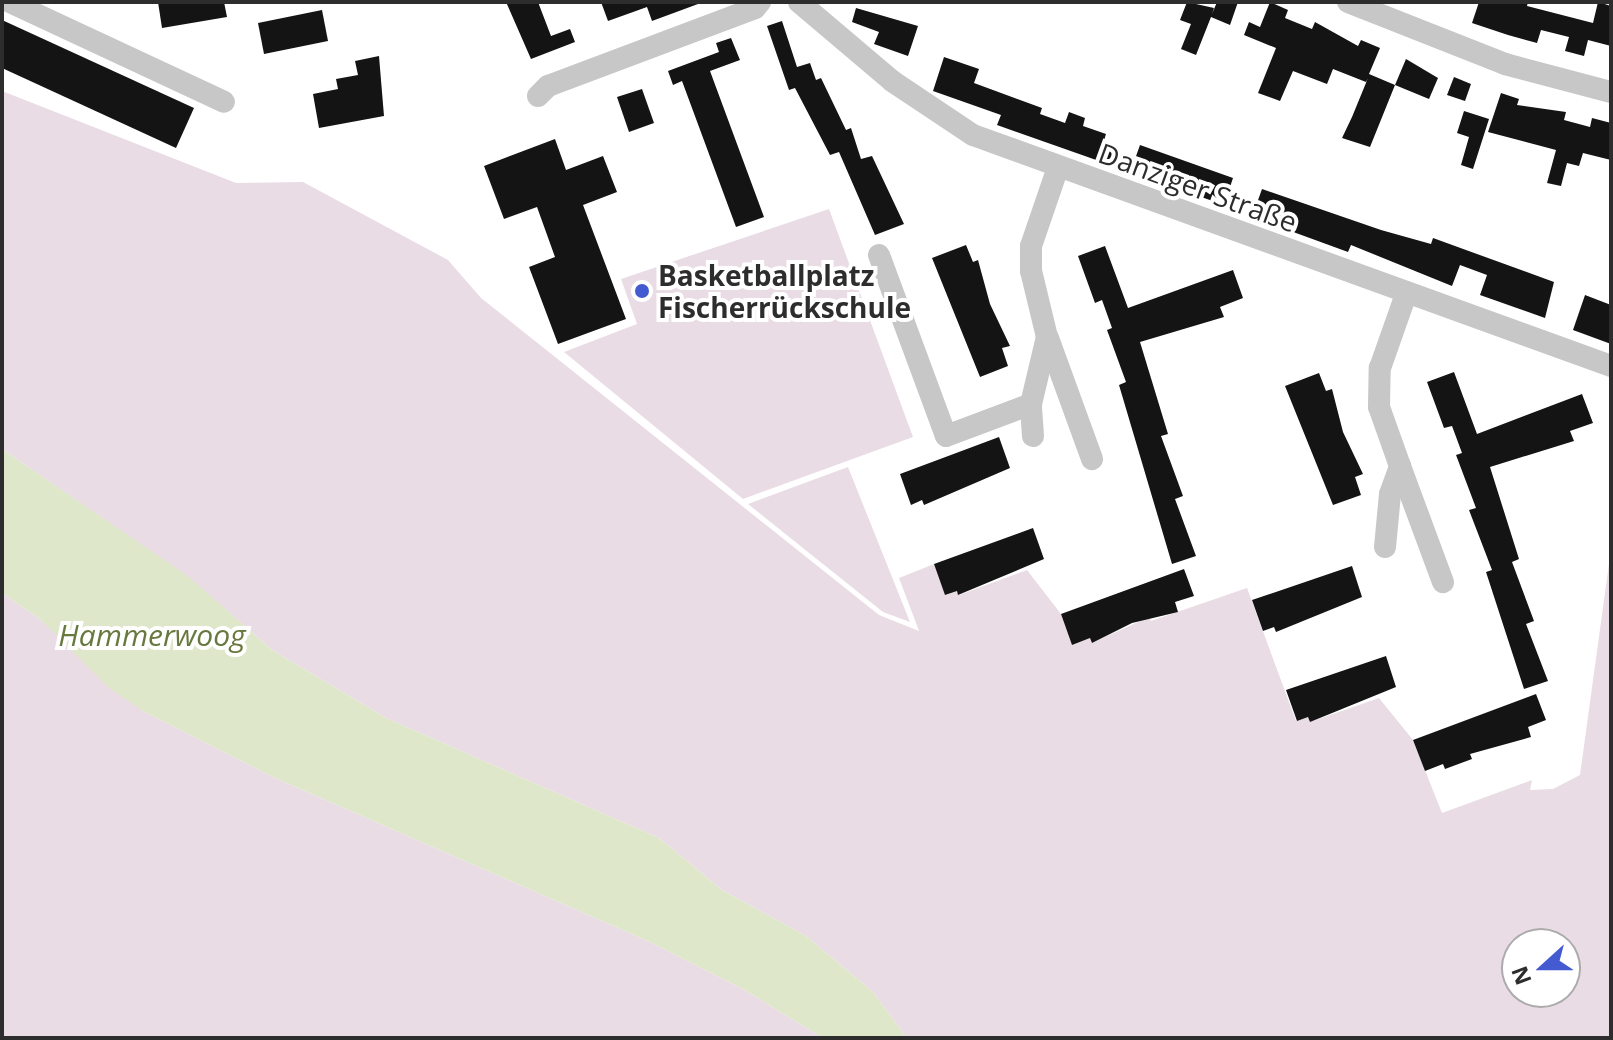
<!DOCTYPE html>
<html>
<head>
<meta charset="utf-8">
<style>
  body { margin:0 }
  #map { position:relative; width:1613px; height:1040px; overflow:hidden; background:#fff; font-family:"Open Sans",sans-serif }
  div>[style] { position:absolute }
  .green>* { inset:0; background:#e9dce4 }
  .water>* { inset:0; background:#dee7ca }
  .building>* { inset:0; background:#141414 }
  .minor>* { height:22px; margin:-11px; padding:0 11px; transform-origin:11px; border-radius:11px; background:#c7c7c7 }
  .dots>* { width:22px; height:22px; translate:-50% -50%; box-sizing:border-box; border:4px solid #fff; border-radius:50% }
  span { translate:-50% -50%; white-space:nowrap; text-align:center; line-height:1.15; -webkit-text-stroke:8px #fff; paint-order:stroke }
  .street-label { font-size:28px; color:#2d2d2d }
  .poi-label { font-size:28px; color:#2d2d2d; font-weight:700 }
  .left { translate:0 -50%; text-align:left }
  .water-label { font-size:30px; color:#687940; font-style:italic }
  .frame { position:absolute; inset:0; border:4px solid #2d2d2d; pointer-events:none }
  .north { position:absolute; left:1501px; top:928px; width:80px; height:80px; box-sizing:border-box; background:#fff; border:2px solid #ababab; border-radius:50%; rotate:249deg; font-size:22px; font-weight:700; line-height:32px; text-align:center; color:#2d2d2d }
  .north::after { content:''; display:block; margin:auto; width:28px; height:36px; background:#435ad0; clip-path:polygon(50% 0,100% 100%,50% 72%,0 100%) }
</style>
</head>
<body>
<div id="map">
  <div class="green">
    <i style="clip-path:polygon(evenodd,2px 91px,236px 183px,303px 182px,448px 260px,481px 298px,879px 615px,919px 631px,899px 578px,934px 564px,946px 595px,957px 591px,959px 595px,1027px 570px,1061px 614px,1072px 645px,1090px 638px,1092px 643px,1149px 617px,1151px 621px,1247px 588px,1296px 721px,1308px 717px,1310px 722px,1379px 698px,1413px 740px,1442px 813px,1532px 780px,1530px 790px,1553px 789px,1580px 775px,1611px 549px,1611px 1038px,907px 1038px,872px 991px,806px 936px,722px 890px,659px 838px,386px 718px,272px 650px,188px 577px,2px 449px,2px 91px,1517px 944px,1565px 944px,1565px 992px,1517px 992px,1517px 944px)"></i>
    <i style="clip-path:polygon(829px 209px,913px 437px,743px 499px,564px 352px,637px 324px,621px 279px)"></i>
    <i style="clip-path:polygon(848px 467px,910px 622px,883px 612px,748px 504px)"></i>
    <i style="clip-path:polygon(2px 593px,40px 619px,143px 711px,273px 777px,650px 942px,743px 989px,823px 1038px,2px 1038px)"></i>
  </div>
  <div class="water">
    <i style="clip-path:polygon(2px 449px,189px 577px,272px 650px,386px 718px,659px 838px,722px 890px,806px 936px,872px 991px,907px 1038px,823px 1038px,743px 989px,650px 942px,273px 777px,143px 711px,109px 688px,40px 619px,2px 593px)"></i>
  </div>
  <div class="building">
    <i style="clip-path:polygon(158px 2px,224px 2px,227px 17px,162px 28px)"></i>
    <i style="clip-path:polygon(506px 2px,538px 2px,551px 36px,570px 29px,575px 42px,531px 59px)"></i>
    <i style="clip-path:polygon(601px 2px,698px 2px,698px 4px,652px 21px,647px 7px,608px 21px)"></i>
    <i style="clip-path:polygon(1187px 2px,1214px 8px,1212px 14px,1217px 2px,1238px 2px,1230px 25px,1211px 17px,1196px 55px,1181px 49px,1191px 24px,1180px 20px)"></i>
    <i style="clip-path:polygon(1270px 2px,1288px 10px,1285px 18px,1312px 29px,1315px 22px,1358px 46px,1361px 40px,1380px 48px,1369px 74px,1395px 85px,1370px 147px,1342px 138px,1352px 117px,1368px 78px,1366px 82px,1333px 69px,1327px 84px,1293px 71px,1280px 101px,1258px 93px,1276px 48px,1244px 35px,1249px 22px,1260px 27px)"></i>
    <i style="clip-path:polygon(1479px 2px,1528px 2px,1527px 6px,1593px 23px,1598px 2px,1611px 6px,1611px 46px,1588px 40px,1584px 56px,1565px 51px,1569px 37px,1541px 30px,1537px 43px,1508px 35px,1472px 23px)"></i>
    <i style="clip-path:polygon(856px 8px,918px 26px,908px 56px,874px 44px,879px 32px,852px 22px)"></i>
    <i style="clip-path:polygon(322px 10px,328px 41px,264px 54px,258px 23px)"></i>
    <i style="clip-path:polygon(2px 20px,194px 108px,176px 148px,2px 68px)"></i>
    <i style="clip-path:polygon(782px 21px,797px 67px,810px 63px,816px 80px,821px 78px,846px 130px,851px 128px,861px 159px,872px 156px,904px 224px,875px 235px,839px 152px,830px 155px,795px 88px,789px 90px,767px 26px)"></i>
    <i style="clip-path:polygon(731px 38px,740px 60px,710px 71px,764px 217px,736px 227px,682px 81px,673px 85px,668px 71px,719px 52px,716px 43px)"></i>
    <i style="clip-path:polygon(379px 56px,384px 116px,319px 128px,313px 94px,338px 89px,336px 79px,358px 75px,355px 61px)"></i>
    <i style="clip-path:polygon(944px 57px,979px 69px,974px 83px,1042px 108px,1040px 114px,1065px 123px,1069px 112px,1085px 118px,1083px 126px,1106px 134px,1102px 147px,1135px 159px,1140px 145px,1233px 178px,1224px 205px,997px 125px,1001px 115px,933px 91px)"></i>
    <i style="clip-path:polygon(1406px 59px,1438px 78px,1429px 99px,1395px 85px)"></i>
    <i style="clip-path:polygon(1454px 77px,1471px 84px,1465px 101px,1447px 95px)"></i>
    <i style="clip-path:polygon(642px 89px,654px 123px,629px 132px,617px 97px)"></i>
    <i style="clip-path:polygon(1501px 93px,1519px 99px,1517px 105px,1566px 112px,1564px 120px,1590px 127px,1592px 118px,1611px 123px,1611px 160px,1583px 153px,1579px 166px,1567px 163px,1561px 186px,1547px 183px,1556px 150px,1488px 132px)"></i>
    <i style="clip-path:polygon(1464px 111px,1489px 119px,1473px 169px,1461px 165px,1469px 137px,1457px 133px)"></i>
    <i style="clip-path:polygon(555px 139px,566px 170px,603px 156px,617px 192px,583px 205px,626px 319px,558px 344px,529px 267px,555px 257px,537px 207px,504px 219px,484px 166px)"></i>
    <i style="clip-path:polygon(1262px 189px,1381px 230px,1431px 244px,1433px 238px,1554px 282px,1545px 318px,1480px 295px,1487px 275px,1460px 265px,1452px 286px,1351px 245px,1348px 252px,1252px 217px)"></i>
    <i style="clip-path:polygon(966px 245px,973px 262px,978px 260px,990px 304px,1010px 346px,1002px 348px,1008px 366px,980px 377px,932px 258px)"></i>
    <i style="clip-path:polygon(1105px 246px,1128px 308px,1233px 270px,1243px 298px,1220px 307px,1224px 317px,1140px 342px,1168px 434px,1161px 436px,1183px 496px,1175px 499px,1196px 556px,1172px 564px,1119px 385px,1126px 382px,1107px 330px,1112px 328px,1102px 300px,1095px 303px,1078px 256px)"></i>
    <i style="clip-path:polygon(1585px 295px,1611px 305px,1611px 344px,1573px 330px)"></i>
    <i style="clip-path:polygon(1454px 372px,1477px 434px,1582px 394px,1593px 423px,1570px 431px,1574px 441px,1490px 467px,1519px 559px,1512px 562px,1534px 621px,1526px 624px,1548px 681px,1524px 689px,1486px 572px,1492px 570px,1469px 510px,1476px 508px,1456px 455px,1462px 453px,1452px 426px,1444px 428px,1427px 382px)"></i>
    <i style="clip-path:polygon(1319px 373px,1326px 391px,1332px 389px,1343px 432px,1363px 474px,1355px 477px,1361px 495px,1333px 505px,1285px 386px)"></i>
    <i style="clip-path:polygon(999px 437px,1010px 468px,924px 505px,922px 500px,911px 505px,900px 474px)"></i>
    <i style="clip-path:polygon(1033px 528px,1044px 559px,958px 595px,957px 591px,945px 595px,934px 564px)"></i>
    <i style="clip-path:polygon(1352px 566px,1362px 597px,1276px 632px,1274px 627px,1263px 631px,1252px 600px)"></i>
    <i style="clip-path:polygon(1184px 569px,1194px 596px,1175px 602px,1178px 612px,1132px 623px,1092px 643px,1090px 638px,1072px 645px,1061px 614px)"></i>
    <i style="clip-path:polygon(1386px 656px,1396px 687px,1310px 722px,1308px 717px,1297px 721px,1286px 690px)"></i>
    <i style="clip-path:polygon(1536px 694px,1546px 720px,1528px 727px,1531px 737px,1470px 754px,1472px 759px,1445px 769px,1443px 764px,1425px 771px,1413px 740px)"></i>
  </div>
  <div class="minor">
    <i style="left:10px;top:2px;width:236px;rotate:25deg"></i>
    <i style="left:799px;top:2px;width:122px;rotate:40.3deg"></i>
    <i style="left:892px;top:81px;width:97px;rotate:33.7deg"></i>
    <i style="left:973px;top:135px;width:679px;rotate:19.9deg"></i>
    <i style="left:1348px;top:2px;width:169px;rotate:21.5deg"></i>
    <i style="left:1505px;top:64px;width:110px;rotate:14.8deg"></i>
    <i style="left:538px;top:96px;width:14px;rotate:-45deg"></i>
    <i style="left:548px;top:86px;width:221px;rotate:-20.6deg"></i>
    <i style="left:755px;top:8px;width:8px;rotate:-50deg"></i>
    <i style="left:879px;top:255px;width:193px;rotate:69.7deg"></i>
    <i style="left:946px;top:436px;width:91px;rotate:-20.6deg"></i>
    <i style="left:1048px;top:338px;width:129px;rotate:70deg"></i>
    <i style="left:1033px;top:436px;width:32px;rotate:-94deg"></i>
    <i style="left:1031px;top:404px;width:69px;rotate:-76.6deg"></i>
    <i style="left:1047px;top:337px;width:68px;rotate:-103.6deg"></i>
    <i style="left:1031px;top:271px;width:25px;rotate:-90deg"></i>
    <i style="left:1031px;top:246px;width:83px;rotate:-71.1deg"></i>
    <i style="left:1400px;top:466px;width:124px;rotate:69.7deg"></i>
    <i style="left:1385px;top:547px;width:53px;rotate:-84.6deg"></i>
    <i style="left:1390px;top:494px;width:30px;rotate:-70deg"></i>
    <i style="left:1400px;top:466px;width:63px;rotate:-109.6deg"></i>
    <i style="left:1379px;top:407px;width:39px;rotate:-89deg"></i>
    <i style="left:1380px;top:368px;width:78px;rotate:-70.6deg"></i>
  </div>
  <div class="dots">
    <i style="left:642px;top:291px;background:#435ad0"></i>
  </div>
  <div class="street-label">
    <span style="left:1198px;top:187px;rotate:20deg">Danziger Straße</span>
  </div>
  <div class="poi-label">
    <span class="left" style="left:658px;top:291px">Basketballplatz<br>Fischerrückschule</span>
  </div>
  <div class="water-label">
    <span style="left:152px;top:635px">Hammerwoog</span>
  </div>
  <div class="frame"></div>
  <div class="north">N</div>
</div>
</body>
</html>
